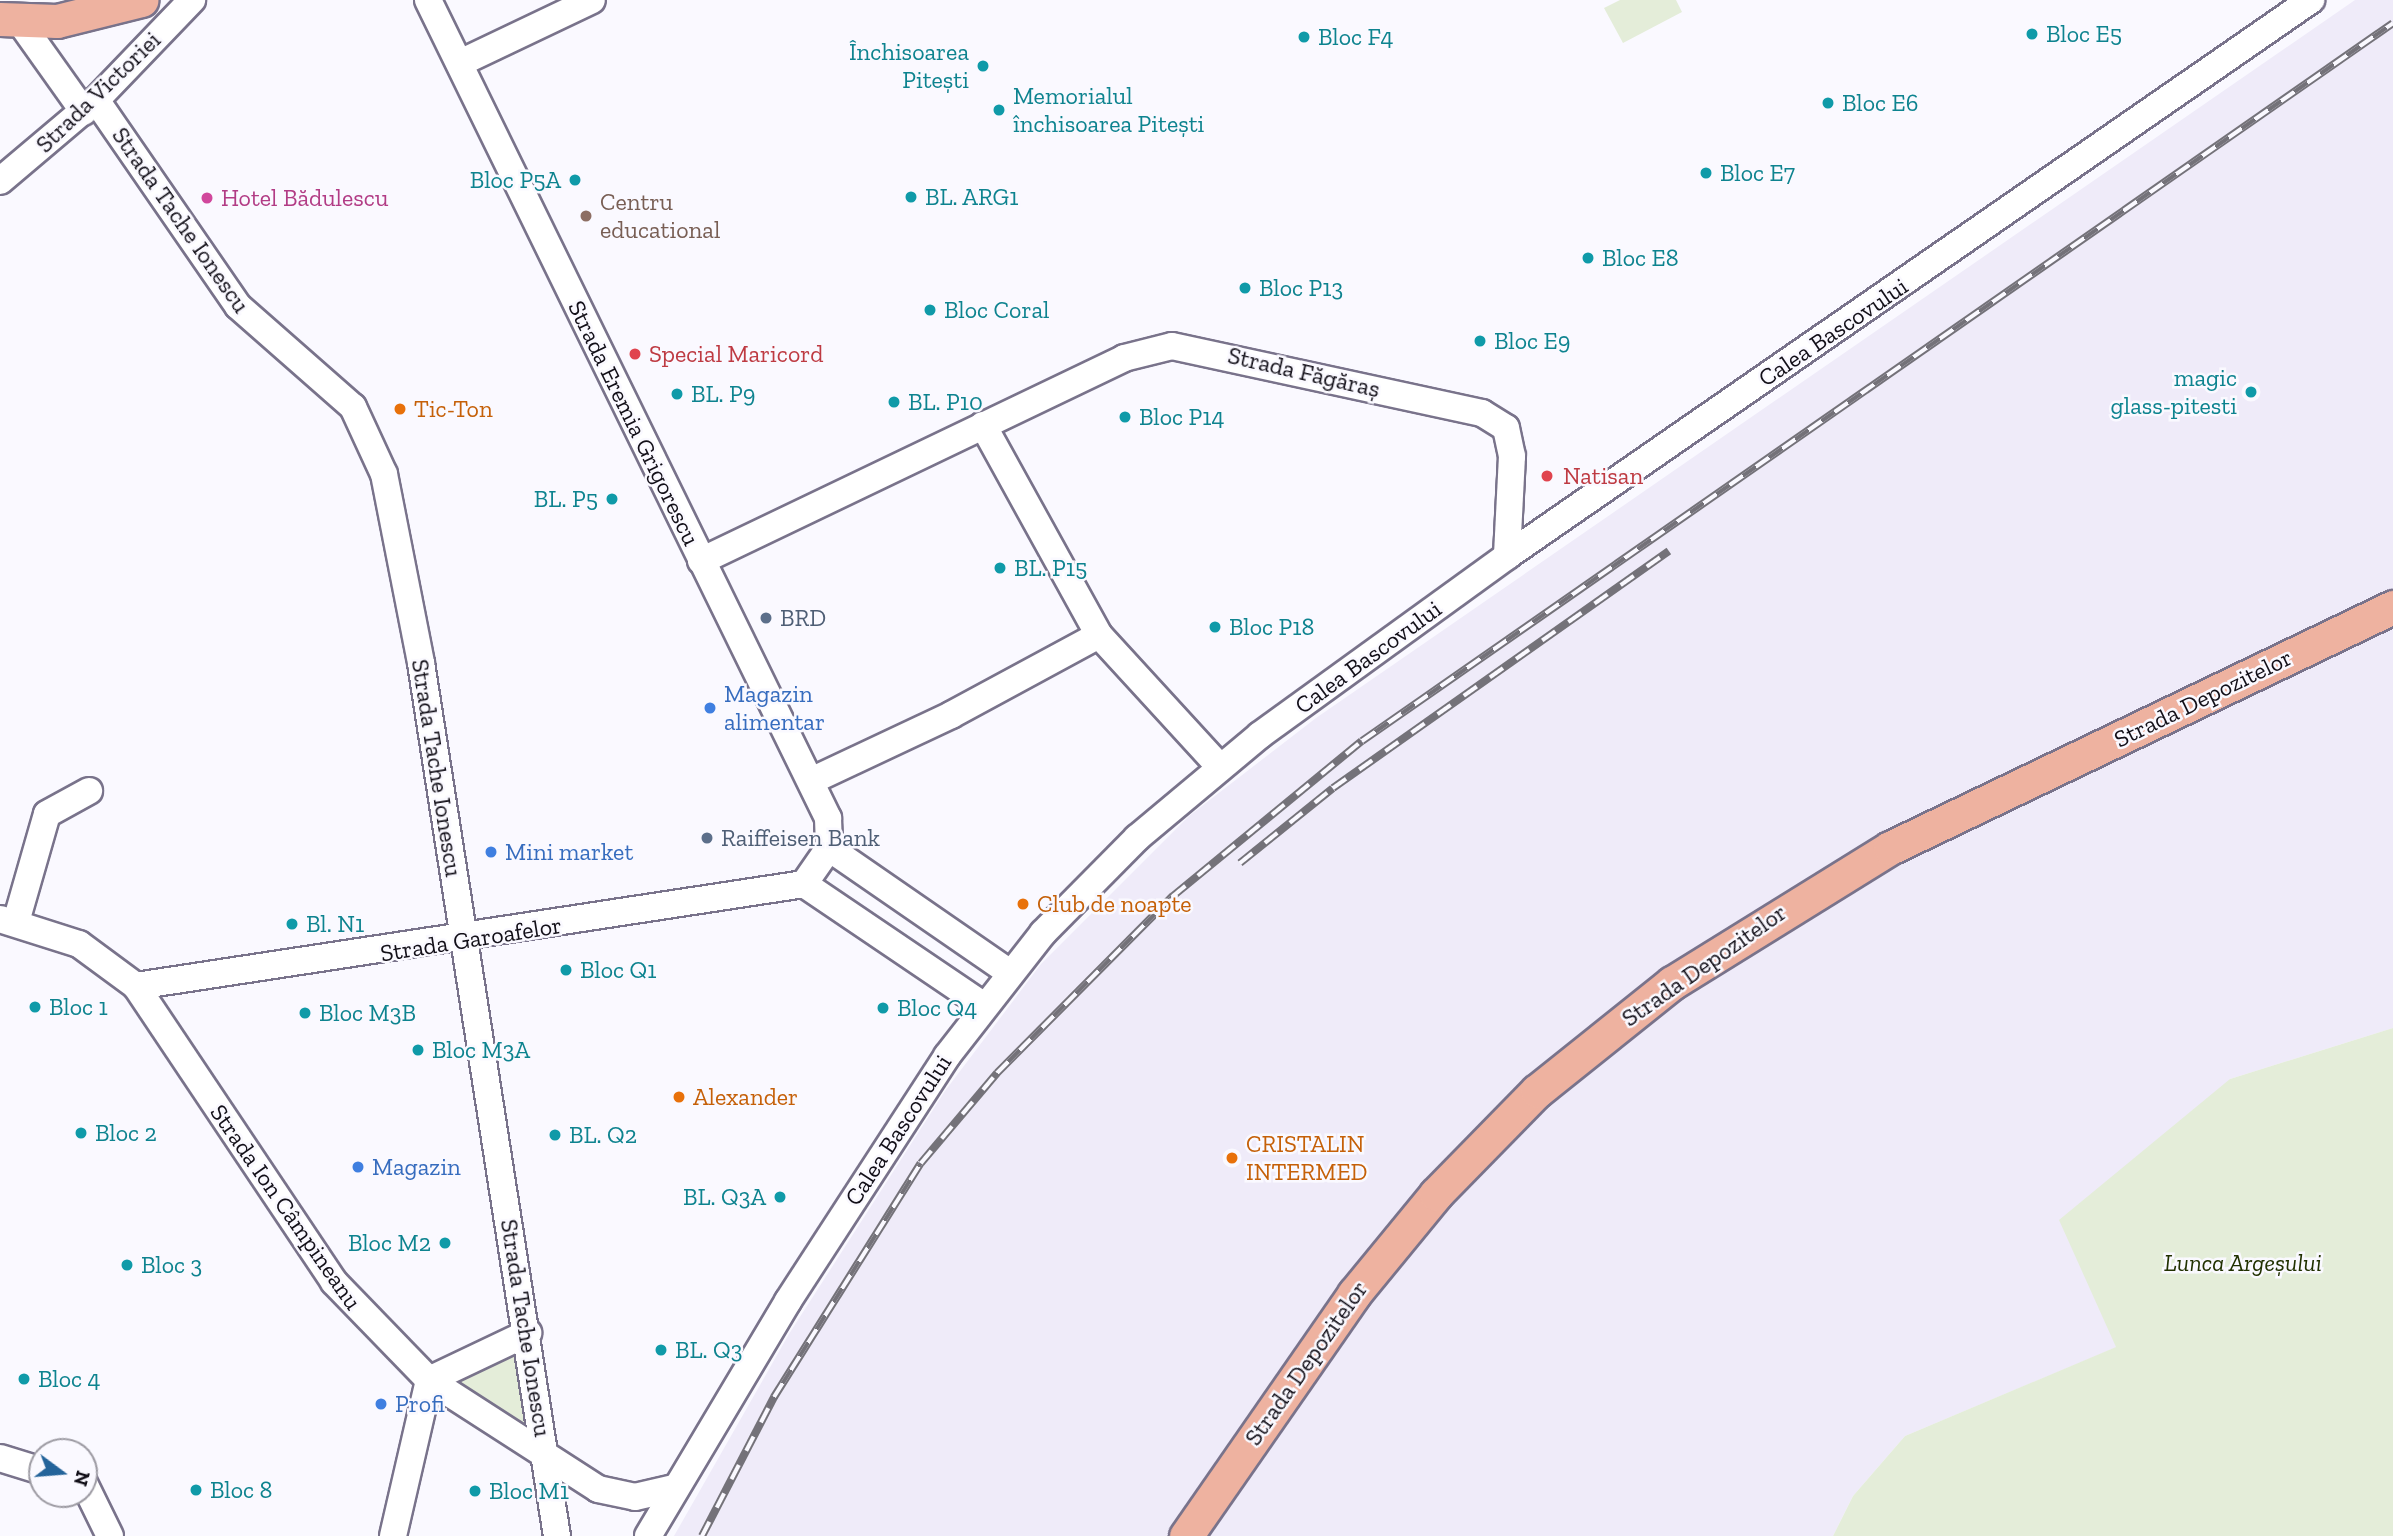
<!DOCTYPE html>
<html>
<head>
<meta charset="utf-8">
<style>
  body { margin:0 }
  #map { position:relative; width:2393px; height:1536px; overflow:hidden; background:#faf9ff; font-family:"Zilla Slab",serif }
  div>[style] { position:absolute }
  .built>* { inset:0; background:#efebf9 }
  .green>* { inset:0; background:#e4edd9 }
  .roads { filter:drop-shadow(2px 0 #79738b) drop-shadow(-2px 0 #79738b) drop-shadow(0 2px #79738b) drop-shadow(0 -2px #79738b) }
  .minor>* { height:26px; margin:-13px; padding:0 13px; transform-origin:13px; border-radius:13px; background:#fff }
  .major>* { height:33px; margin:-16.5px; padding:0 16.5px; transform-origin:16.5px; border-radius:16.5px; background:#eeb2a0 }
  .rail>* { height:8px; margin-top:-4px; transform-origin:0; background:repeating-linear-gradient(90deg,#faf9ff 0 16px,#747279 0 32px); box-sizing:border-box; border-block:2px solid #747279 }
  .dots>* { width:19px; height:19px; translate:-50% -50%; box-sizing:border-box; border:4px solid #faf9ff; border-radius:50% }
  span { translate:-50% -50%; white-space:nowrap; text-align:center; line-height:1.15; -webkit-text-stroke:5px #faf9ff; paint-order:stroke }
  .culture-label { font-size:24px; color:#0d838f }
  .left { translate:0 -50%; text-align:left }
  .right { translate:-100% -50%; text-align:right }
  .street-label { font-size:24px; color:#120f18 }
  .hotel-label { font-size:24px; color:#b23c85 }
  .education-label { font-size:24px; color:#785e54 }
  .health-label { font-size:24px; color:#be3a42 }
  .food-label { font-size:24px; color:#c56008 }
  .service-label { font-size:24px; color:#4e5e75 }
  .shop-label { font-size:24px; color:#366cbe }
  .park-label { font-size:24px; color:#213100; font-style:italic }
  .north { position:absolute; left:28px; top:1438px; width:70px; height:70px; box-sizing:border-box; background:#faf9ff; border:2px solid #9d9ba3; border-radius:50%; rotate:106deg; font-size:19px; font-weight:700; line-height:28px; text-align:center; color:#120f18 }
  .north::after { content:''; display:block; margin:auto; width:24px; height:32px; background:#24649a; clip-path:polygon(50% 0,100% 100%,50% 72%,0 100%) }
</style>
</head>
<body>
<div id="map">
  <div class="built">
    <i style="clip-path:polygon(2355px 0,2393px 0,2393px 1028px,2230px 1079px,2117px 1347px,1905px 1436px,1853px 1496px,1833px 1536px,674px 1536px,789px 1334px,945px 1091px,1041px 964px,1189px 816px,1316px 718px)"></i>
  </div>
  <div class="green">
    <i style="clip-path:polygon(1620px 0,1676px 0,1682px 12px,1623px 43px,1604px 8px)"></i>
    <i style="clip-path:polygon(2393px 1028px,2393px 1536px,1833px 1536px,1853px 1496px,1905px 1436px,2116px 1347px,2059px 1220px,2230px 1079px)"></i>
    <i style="clip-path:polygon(528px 1333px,546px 1460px,429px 1380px)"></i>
  </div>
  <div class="roads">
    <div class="minor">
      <i style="left:428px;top:0;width:911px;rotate:63.94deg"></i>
      <i style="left:828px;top:818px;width:30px;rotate:88deg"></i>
      <i style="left:829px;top:848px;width:44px;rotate:124.8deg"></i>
      <i style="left:20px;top:22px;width:110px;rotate:54.6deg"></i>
      <i style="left:460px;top:63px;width:146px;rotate:-25.5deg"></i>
      <i style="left:96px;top:100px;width:250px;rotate:55.4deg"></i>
      <i style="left:238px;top:306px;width:153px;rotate:41.3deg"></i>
      <i style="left:353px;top:407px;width:74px;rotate:65.2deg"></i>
      <i style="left:384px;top:474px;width:193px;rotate:78.9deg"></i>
      <i style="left:421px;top:663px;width:884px;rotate:81.15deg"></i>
      <i style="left:0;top:181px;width:126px;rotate:-40.2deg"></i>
      <i style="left:96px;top:100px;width:139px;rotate:-46.2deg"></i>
      <i style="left:983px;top:425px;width:240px;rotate:61.1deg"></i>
      <i style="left:701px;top:561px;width:469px;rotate:-25.6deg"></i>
      <i style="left:1124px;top:358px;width:49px;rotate:-14deg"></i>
      <i style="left:1172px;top:346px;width:317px;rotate:12.2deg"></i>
      <i style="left:1482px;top:413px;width:28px;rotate:32deg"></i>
      <i style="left:1506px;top:428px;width:29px;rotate:78deg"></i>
      <i style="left:1512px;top:456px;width:100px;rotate:92.9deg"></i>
      <i style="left:811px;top:781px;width:155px;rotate:-25.2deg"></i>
      <i style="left:951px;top:715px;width:168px;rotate:-28.4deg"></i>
      <i style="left:1099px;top:635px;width:179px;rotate:47.5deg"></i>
      <i style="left:829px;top:848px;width:219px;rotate:34.6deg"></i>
      <i style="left:804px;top:884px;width:216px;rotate:34.1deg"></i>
      <i style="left:0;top:919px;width:83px;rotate:17.6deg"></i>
      <i style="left:79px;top:944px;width:71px;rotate:36.4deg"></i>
      <i style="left:136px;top:986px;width:356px;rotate:56.2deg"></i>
      <i style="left:334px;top:1282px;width:136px;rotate:45.9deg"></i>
      <i style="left:429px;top:1380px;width:201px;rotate:32.8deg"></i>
      <i style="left:598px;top:1489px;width:38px;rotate:12deg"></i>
      <i style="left:635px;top:1497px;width:40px;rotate:-13deg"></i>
      <i style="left:16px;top:922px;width:112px;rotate:-74deg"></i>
      <i style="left:47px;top:814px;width:48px;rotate:-28.7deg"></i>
      <i style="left:136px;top:986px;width:676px;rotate:-8.68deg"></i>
      <i style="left:0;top:1458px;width:44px;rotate:17.2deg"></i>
      <i style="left:84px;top:1483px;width:59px;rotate:63.9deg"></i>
      <i style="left:393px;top:1536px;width:160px;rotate:-77deg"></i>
      <i style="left:429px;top:1380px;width:110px;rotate:-25.4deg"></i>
      <i style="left:648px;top:1536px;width:274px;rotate:-59.2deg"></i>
      <i style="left:788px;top:1301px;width:292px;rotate:-57deg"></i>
      <i style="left:947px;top:1056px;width:156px;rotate:-52deg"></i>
      <i style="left:1043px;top:933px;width:134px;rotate:-45.3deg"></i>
      <i style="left:1137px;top:838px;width:160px;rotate:-39.9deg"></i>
      <i style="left:1260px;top:735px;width:305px;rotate:-35.9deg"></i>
      <i style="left:1507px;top:556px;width:978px;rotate:-34.67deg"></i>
    </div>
    <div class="major">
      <i style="left:0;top:19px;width:57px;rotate:2deg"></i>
      <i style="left:57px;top:21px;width:87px;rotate:-14deg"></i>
      <i style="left:1186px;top:1536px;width:295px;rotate:-55.2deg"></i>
      <i style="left:1354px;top:1294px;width:129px;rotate:-50.6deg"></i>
      <i style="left:1436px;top:1194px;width:144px;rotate:-45.6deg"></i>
      <i style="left:1537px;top:1091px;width:173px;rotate:-38.7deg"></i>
      <i style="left:1672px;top:983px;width:256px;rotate:-31.8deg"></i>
      <i style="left:1890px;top:848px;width:558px;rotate:-25.6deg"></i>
    </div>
  </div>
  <div class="rail">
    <i style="left:1240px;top:863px;width:119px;rotate:-38.9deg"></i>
    <i style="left:1333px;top:788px;width:411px;rotate:-35.2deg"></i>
    <i style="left:702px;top:1536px;width:157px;rotate:-62.6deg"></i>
    <i style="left:774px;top:1397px;width:276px;rotate:-57.9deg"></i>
    <i style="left:921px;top:1163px;width:118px;rotate:-49.8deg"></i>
    <i style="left:997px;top:1073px;width:250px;rotate:-45.2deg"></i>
    <i style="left:1173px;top:896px;width:244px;rotate:-39.4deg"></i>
    <i style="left:1362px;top:741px;width:1256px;rotate:-34.85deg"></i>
  </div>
  <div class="dots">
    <i style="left:2032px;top:34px;background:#0f9aa8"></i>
    <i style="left:1304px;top:37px;background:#0f9aa8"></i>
    <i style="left:983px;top:66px;background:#0f9aa8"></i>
    <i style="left:1828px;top:103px;background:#0f9aa8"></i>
    <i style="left:999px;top:110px;background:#0f9aa8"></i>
    <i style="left:1706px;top:173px;background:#0f9aa8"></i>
    <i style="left:575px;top:180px;background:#0f9aa8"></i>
    <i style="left:911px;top:197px;background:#0f9aa8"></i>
    <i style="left:207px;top:198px;background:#d1479c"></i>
    <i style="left:586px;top:216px;background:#8d6e63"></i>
    <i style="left:1588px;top:258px;background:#0f9aa8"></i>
    <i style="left:1245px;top:288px;background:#0f9aa8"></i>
    <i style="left:930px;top:310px;background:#0f9aa8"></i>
    <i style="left:1480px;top:341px;background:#0f9aa8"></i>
    <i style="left:635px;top:354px;background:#e0444e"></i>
    <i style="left:2251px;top:392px;background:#0f9aa8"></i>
    <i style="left:677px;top:394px;background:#0f9aa8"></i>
    <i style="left:894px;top:402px;background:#0f9aa8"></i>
    <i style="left:400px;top:409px;background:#e8710a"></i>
    <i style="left:1125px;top:417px;background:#0f9aa8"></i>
    <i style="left:1547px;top:476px;background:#e0444e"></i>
    <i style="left:612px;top:499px;background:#0f9aa8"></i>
    <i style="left:1000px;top:568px;background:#0f9aa8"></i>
    <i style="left:766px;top:618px;background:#5c6f8a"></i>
    <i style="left:1215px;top:627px;background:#0f9aa8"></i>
    <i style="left:710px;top:708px;background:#3f7fe0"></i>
    <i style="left:707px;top:838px;background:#5c6f8a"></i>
    <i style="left:491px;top:852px;background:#3f7fe0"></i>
    <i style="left:1023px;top:904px;background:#e8710a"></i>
    <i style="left:292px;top:924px;background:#0f9aa8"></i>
    <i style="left:566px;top:970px;background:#0f9aa8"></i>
    <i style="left:35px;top:1007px;background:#0f9aa8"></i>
    <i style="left:883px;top:1008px;background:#0f9aa8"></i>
    <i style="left:305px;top:1013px;background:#0f9aa8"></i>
    <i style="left:418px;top:1050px;background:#0f9aa8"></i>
    <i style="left:679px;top:1097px;background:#e8710a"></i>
    <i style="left:81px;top:1133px;background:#0f9aa8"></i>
    <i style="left:555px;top:1135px;background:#0f9aa8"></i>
    <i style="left:1232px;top:1158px;background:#e8710a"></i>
    <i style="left:358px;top:1167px;background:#3f7fe0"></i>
    <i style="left:780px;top:1197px;background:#0f9aa8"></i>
    <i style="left:445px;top:1243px;background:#0f9aa8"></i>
    <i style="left:127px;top:1265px;background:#0f9aa8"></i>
    <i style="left:661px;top:1350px;background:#0f9aa8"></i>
    <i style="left:24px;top:1379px;background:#0f9aa8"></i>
    <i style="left:381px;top:1404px;background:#3f7fe0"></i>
    <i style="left:196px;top:1490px;background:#0f9aa8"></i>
    <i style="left:475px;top:1491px;background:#0f9aa8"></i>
  </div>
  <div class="culture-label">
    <span class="left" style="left:2046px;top:34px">Bloc E5</span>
    <span class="left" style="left:1318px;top:37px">Bloc F4</span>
    <span class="right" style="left:969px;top:66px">Închisoarea<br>Pitești</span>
    <span class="left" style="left:1013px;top:110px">Memorialul<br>închisoarea Pitești</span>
    <span class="left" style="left:1842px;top:103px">Bloc E6</span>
    <span class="left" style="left:1720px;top:173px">Bloc E7</span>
    <span class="right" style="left:561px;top:180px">Bloc P5A</span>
    <span class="left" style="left:925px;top:197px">BL. ARG1</span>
    <span class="left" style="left:1602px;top:258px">Bloc E8</span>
    <span class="left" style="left:1259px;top:288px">Bloc P13</span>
    <span class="left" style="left:944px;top:310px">Bloc Coral</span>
    <span class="left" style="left:1494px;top:341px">Bloc E9</span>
    <span class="right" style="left:2237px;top:392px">magic<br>glass-pitesti</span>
    <span class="left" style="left:691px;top:394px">BL. P9</span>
    <span class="left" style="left:908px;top:402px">BL. P10</span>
    <span class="left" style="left:1139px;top:417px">Bloc P14</span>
    <span class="right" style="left:598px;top:499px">BL. P5</span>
    <span class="left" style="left:1014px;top:568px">BL. P15</span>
    <span class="left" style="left:1229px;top:627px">Bloc P18</span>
    <span class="left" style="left:306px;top:924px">Bl. N1</span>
    <span class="left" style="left:580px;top:970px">Bloc Q1</span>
    <span class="left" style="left:49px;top:1007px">Bloc 1</span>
    <span class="left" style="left:897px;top:1008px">Bloc Q4</span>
    <span class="left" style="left:319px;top:1013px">Bloc M3B</span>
    <span class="left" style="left:432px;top:1050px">Bloc M3A</span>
    <span class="left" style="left:95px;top:1133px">Bloc 2</span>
    <span class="left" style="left:569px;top:1135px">BL. Q2</span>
    <span class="right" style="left:766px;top:1197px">BL. Q3A</span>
    <span class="right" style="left:431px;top:1243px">Bloc M2</span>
    <span class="left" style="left:141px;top:1265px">Bloc 3</span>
    <span class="left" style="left:675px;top:1350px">BL. Q3</span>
    <span class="left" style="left:38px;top:1379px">Bloc 4</span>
    <span class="left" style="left:210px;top:1490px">Bloc 8</span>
    <span class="left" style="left:489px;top:1491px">Bloc M1</span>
  </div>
  <div class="street-label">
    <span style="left:98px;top:92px;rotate:-44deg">Strada Victoriei</span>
    <span style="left:181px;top:220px;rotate:55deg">Strada Tache Ionescu</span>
    <span style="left:1833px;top:332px;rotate:-34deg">Calea Bascovului</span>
    <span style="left:1304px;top:372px;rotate:13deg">Strada Făgăraș</span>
    <span style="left:634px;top:423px;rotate:64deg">Strada Eremia Grigorescu</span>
    <span style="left:1368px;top:657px;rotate:-36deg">Calea Bascovului</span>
    <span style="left:2203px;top:698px;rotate:-26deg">Strada Depozitelor</span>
    <span style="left:437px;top:768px;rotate:81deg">Strada Tache Ionescu</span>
    <span style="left:471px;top:939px;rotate:-9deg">Strada Garoafelor</span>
    <span style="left:1704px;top:965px;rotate:-35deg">Strada Depozitelor</span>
    <span style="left:898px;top:1130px;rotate:-57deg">Calea Bascovului</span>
    <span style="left:286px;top:1207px;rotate:55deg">Strada Ion Câmpineanu</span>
    <span style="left:526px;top:1328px;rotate:81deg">Strada Tache Ionescu</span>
    <span style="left:1306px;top:1363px;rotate:-55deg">Strada Depozitelor</span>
  </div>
  <div class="hotel-label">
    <span class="left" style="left:221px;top:198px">Hotel Bădulescu</span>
  </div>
  <div class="education-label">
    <span class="left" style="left:600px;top:216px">Centru<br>educational</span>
  </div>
  <div class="health-label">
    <span class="left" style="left:649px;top:354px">Special Maricord</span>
    <span class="left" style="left:1563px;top:476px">Natisan</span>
  </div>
  <div class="food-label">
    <span class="left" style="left:414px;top:409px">Tic-Ton</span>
    <span class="left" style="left:1037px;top:904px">Club de noapte</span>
    <span class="left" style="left:693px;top:1097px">Alexander</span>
    <span class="left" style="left:1246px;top:1158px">CRISTALIN<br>INTERMED</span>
  </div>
  <div class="service-label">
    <span class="left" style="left:780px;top:618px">BRD</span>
    <span class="left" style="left:721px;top:838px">Raiffeisen Bank</span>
  </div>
  <div class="shop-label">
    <span class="left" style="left:724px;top:708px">Magazin<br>alimentar</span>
    <span class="left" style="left:505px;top:852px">Mini market</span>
    <span class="left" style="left:372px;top:1167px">Magazin</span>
    <span class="left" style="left:395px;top:1404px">Profi</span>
  </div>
  <div class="park-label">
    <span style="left:2243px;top:1263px">Lunca Argeșului</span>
  </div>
  <div class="north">N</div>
</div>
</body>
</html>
